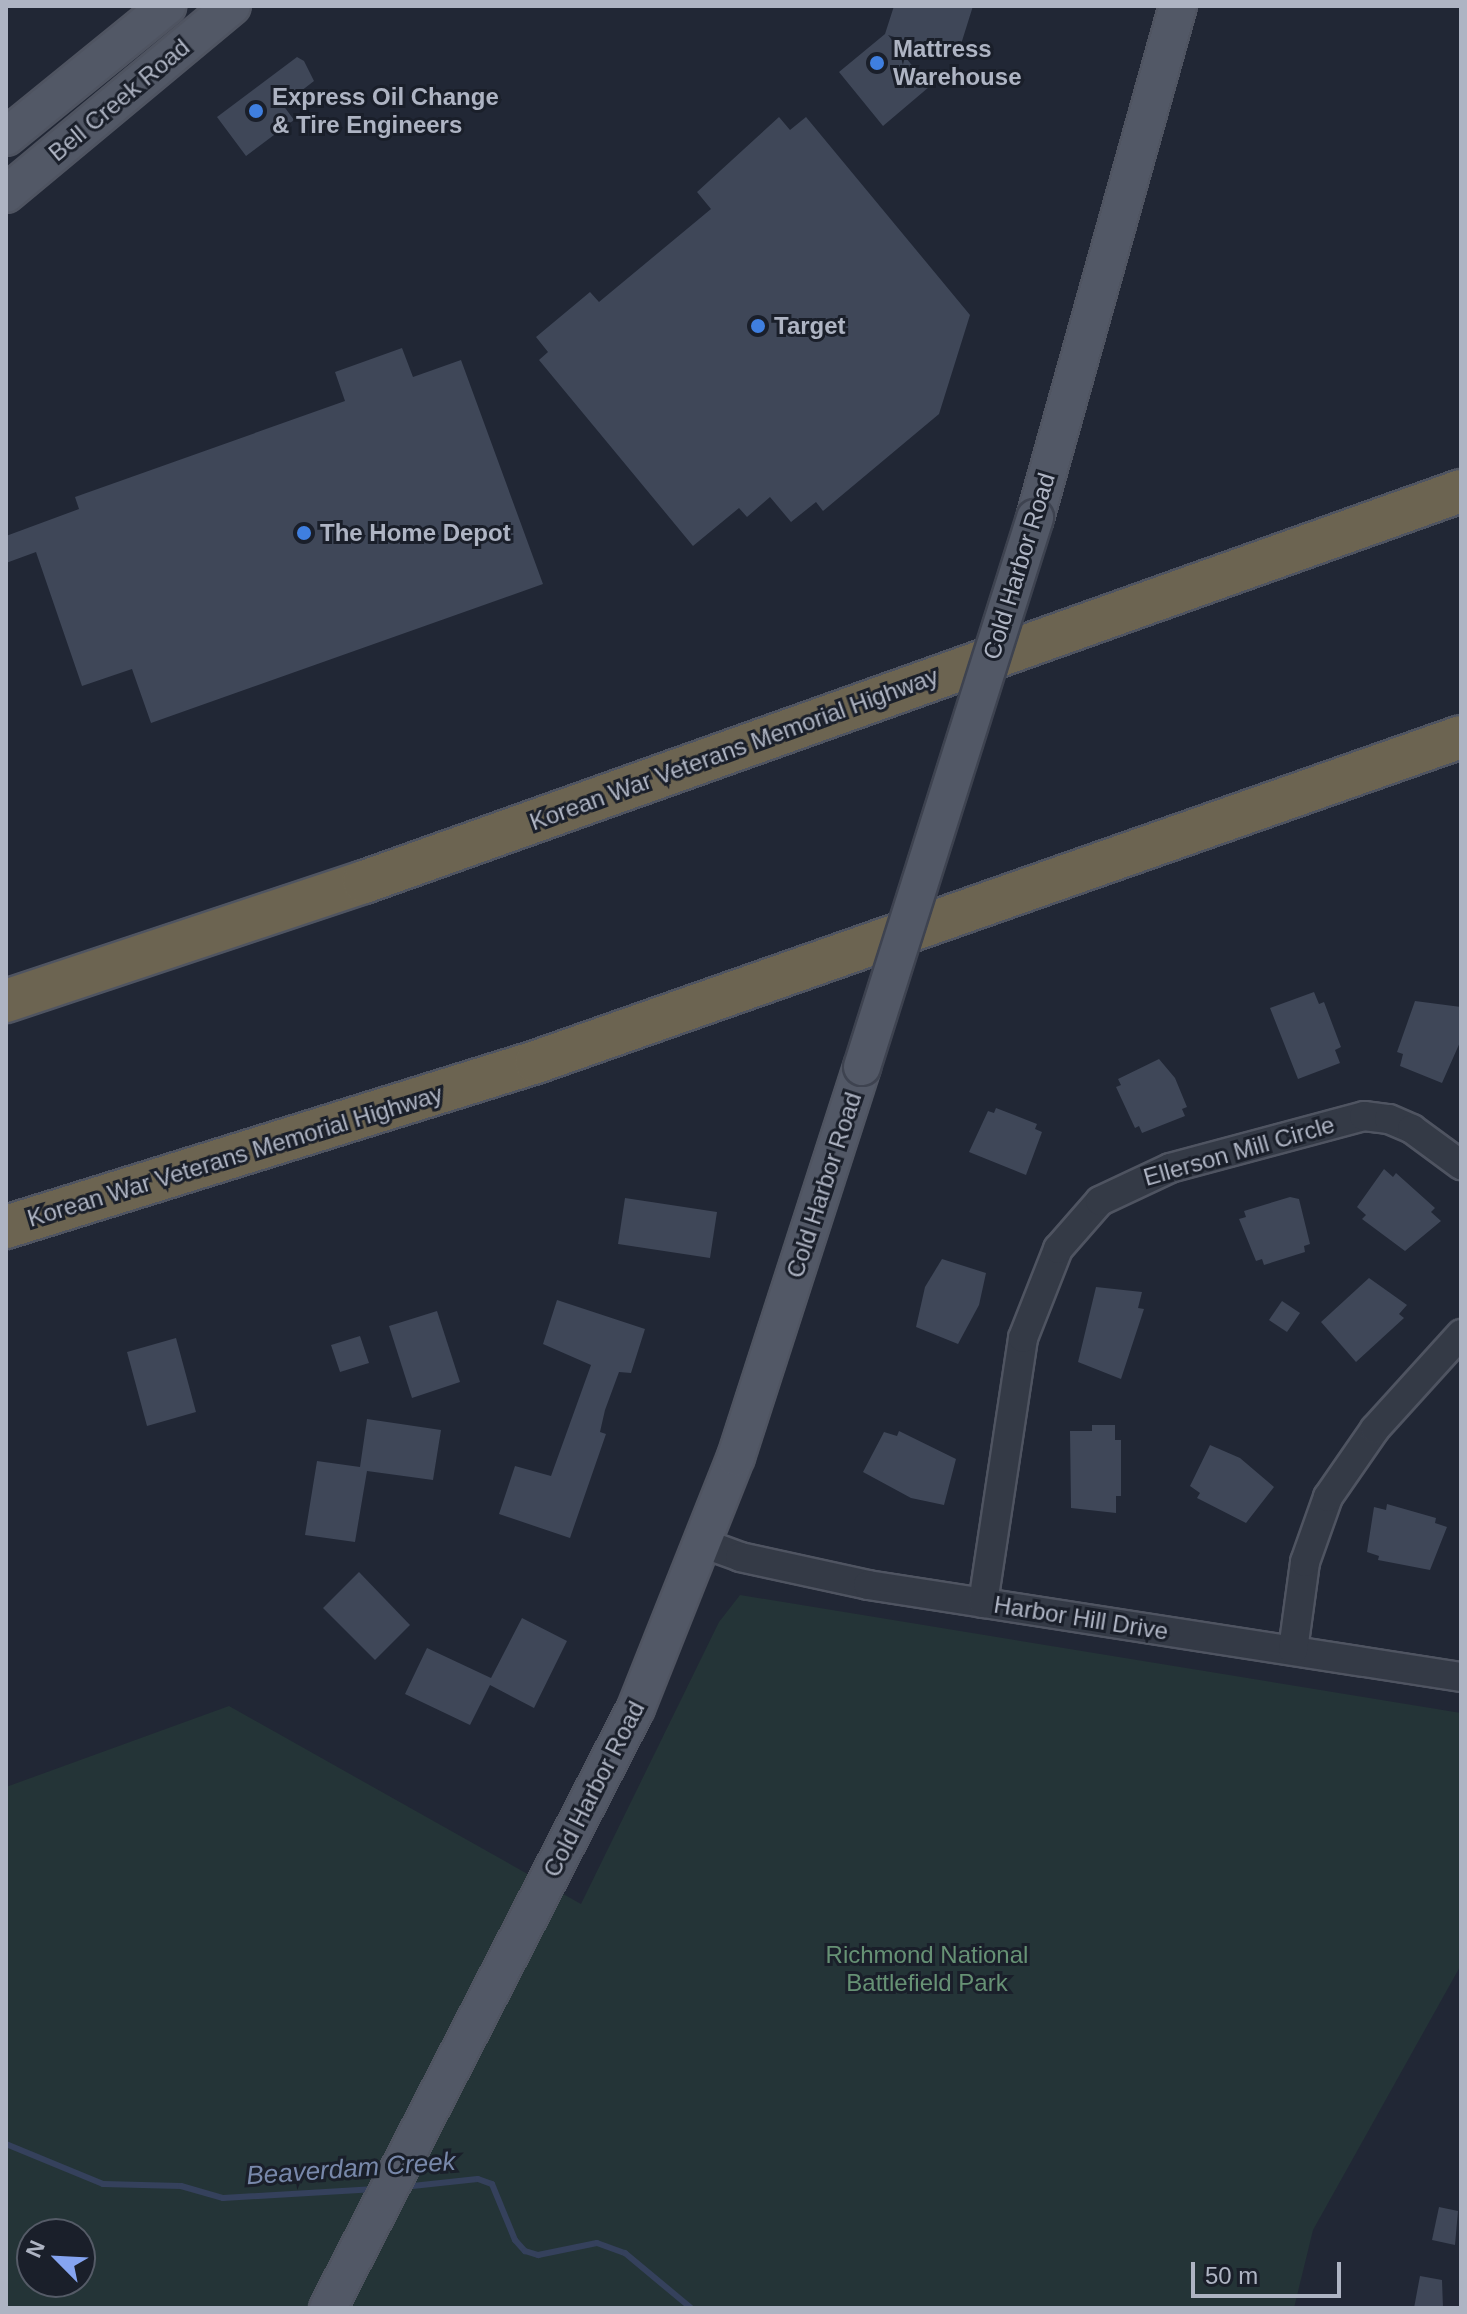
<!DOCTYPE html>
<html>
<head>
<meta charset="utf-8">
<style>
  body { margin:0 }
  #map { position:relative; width:1467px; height:2314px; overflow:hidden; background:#212735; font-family:Arial,sans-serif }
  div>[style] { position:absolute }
  .green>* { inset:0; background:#243437 }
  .stream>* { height:6px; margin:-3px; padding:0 3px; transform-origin:3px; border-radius:3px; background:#35415c }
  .building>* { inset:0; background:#3f4758 }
  .roads { filter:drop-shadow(2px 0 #4f5461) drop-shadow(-2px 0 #4f5461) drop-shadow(0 2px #4f5461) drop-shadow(0 -2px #4f5461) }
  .minor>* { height:28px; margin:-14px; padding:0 14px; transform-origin:14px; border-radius:14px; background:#343a46 }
  .major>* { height:36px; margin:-18px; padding:0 18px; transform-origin:18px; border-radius:18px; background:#525866 }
  .highway>* { height:42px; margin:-21px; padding:0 21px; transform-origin:21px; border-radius:21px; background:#6c6451 }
  .bridges { filter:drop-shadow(2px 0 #3e4350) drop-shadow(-2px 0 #3e4350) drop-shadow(0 2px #3e4350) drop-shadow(0 -2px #3e4350) }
  .major-bridge>* { height:36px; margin:-18px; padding:0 18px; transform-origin:18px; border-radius:18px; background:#525866 }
  .dots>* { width:22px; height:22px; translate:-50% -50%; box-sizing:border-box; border:4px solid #1a1f2a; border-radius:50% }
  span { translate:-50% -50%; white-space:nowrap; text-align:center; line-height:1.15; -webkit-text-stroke:6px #1a1f2a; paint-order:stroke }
  .poi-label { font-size:24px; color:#aeb4c3; font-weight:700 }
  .left { translate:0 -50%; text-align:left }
  .street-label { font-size:24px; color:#aeb4c3 }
  .park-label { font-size:24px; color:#679275 }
  .water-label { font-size:26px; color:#7888aa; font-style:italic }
  .frame { position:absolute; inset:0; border:8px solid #aeb4c3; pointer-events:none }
  .north { position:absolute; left:16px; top:2218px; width:80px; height:80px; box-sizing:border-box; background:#1a1f2a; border:2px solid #555b67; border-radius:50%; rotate:294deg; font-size:22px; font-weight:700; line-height:32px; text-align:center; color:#aeb4c3 }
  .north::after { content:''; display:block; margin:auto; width:28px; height:36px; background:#85a4f1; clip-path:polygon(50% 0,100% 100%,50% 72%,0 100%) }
  .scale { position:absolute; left:1191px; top:2262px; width:150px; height:36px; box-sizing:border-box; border:4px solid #aeb4c3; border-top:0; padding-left:10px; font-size:24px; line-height:28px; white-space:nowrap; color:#aeb4c3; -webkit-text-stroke:6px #1a1f2a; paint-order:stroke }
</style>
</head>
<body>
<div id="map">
  <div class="green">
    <i style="clip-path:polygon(evenodd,740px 1595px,1461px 1713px,1461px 1965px,1313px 2230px,1294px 2308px,6px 2308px,6px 1787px,229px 1706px,581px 1904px,719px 1622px,740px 1595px,32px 2234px,80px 2234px,80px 2282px,32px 2282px,32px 2234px)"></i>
  </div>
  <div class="stream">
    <i style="left:6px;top:2144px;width:105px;rotate:22.4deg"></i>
    <i style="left:103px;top:2184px;width:78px;rotate:1.5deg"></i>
    <i style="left:181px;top:2186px;width:44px;rotate:15.9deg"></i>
    <i style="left:223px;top:2198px;width:153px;rotate:-3.4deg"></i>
    <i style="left:403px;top:2187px;width:75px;rotate:-6.1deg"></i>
    <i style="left:478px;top:2179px;width:15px;rotate:20deg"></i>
    <i style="left:492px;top:2184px;width:61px;rotate:67.7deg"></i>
    <i style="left:515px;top:2240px;width:15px;rotate:48deg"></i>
    <i style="left:525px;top:2251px;width:14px;rotate:17deg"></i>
    <i style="left:538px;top:2255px;width:60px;rotate:-11.5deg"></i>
    <i style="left:597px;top:2243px;width:30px;rotate:20deg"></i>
    <i style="left:625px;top:2253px;width:86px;rotate:39.8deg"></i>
  </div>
  <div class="building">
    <i style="clip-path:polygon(894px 6px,973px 6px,957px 57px,888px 35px,929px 87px,883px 126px,839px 72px,885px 34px)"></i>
    <i style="clip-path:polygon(297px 57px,304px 61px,314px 81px,283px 105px,294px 120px,246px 156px,217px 117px)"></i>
    <i style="clip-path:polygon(779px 117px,790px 130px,806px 117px,970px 315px,939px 414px,823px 511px,816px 502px,791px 522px,770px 497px,747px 517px,739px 508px,693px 546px,539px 360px,548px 352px,536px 337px,590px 292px,599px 302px,711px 209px,697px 192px)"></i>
    <i style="clip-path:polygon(402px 348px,413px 377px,461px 360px,543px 584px,151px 723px,132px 669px,82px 686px,36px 552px,6px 563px,6px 536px,79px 509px,75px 497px,345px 401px,335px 372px)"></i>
    <i style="clip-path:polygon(1314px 992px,1319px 1004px,1324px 1002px,1341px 1047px,1335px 1050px,1340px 1063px,1298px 1079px,1270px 1008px)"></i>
    <i style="clip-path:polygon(1415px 1001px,1461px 1007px,1461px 1040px,1442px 1083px,1400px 1066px,1403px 1054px,1397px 1052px)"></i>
    <i style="clip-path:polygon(1159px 1059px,1175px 1078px,1187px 1107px,1182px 1109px,1185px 1116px,1142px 1133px,1139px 1126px,1135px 1128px,1116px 1087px,1121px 1085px,1118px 1079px)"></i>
    <i style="clip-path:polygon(996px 1108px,1037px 1124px,1035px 1129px,1042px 1132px,1026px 1175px,969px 1152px,988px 1111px,994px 1113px)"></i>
    <i style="clip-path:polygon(1384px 1169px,1393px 1177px,1396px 1173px,1435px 1208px,1431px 1212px,1441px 1221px,1405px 1251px,1362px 1219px,1366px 1215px,1357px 1207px)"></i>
    <i style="clip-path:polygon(1290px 1197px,1299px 1199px,1310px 1244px,1304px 1246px,1305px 1252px,1264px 1265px,1262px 1259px,1256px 1261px,1239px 1219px,1246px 1217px,1244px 1211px)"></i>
    <i style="clip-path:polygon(625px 1198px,717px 1212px,710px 1258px,618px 1244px)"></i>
    <i style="clip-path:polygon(942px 1259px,986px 1273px,979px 1305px,958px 1344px,916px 1327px,925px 1287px)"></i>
    <i style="clip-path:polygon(1369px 1278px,1407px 1305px,1399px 1314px,1404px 1318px,1356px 1362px,1321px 1322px)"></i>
    <i style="clip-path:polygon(1096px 1287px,1142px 1292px,1138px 1308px,1144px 1309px,1121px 1379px,1078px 1362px)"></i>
    <i style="clip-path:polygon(557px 1300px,645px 1329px,631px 1373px,619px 1372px,605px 1410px,600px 1432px,606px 1434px,570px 1538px,499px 1514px,515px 1466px,551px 1476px,591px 1365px,543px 1344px)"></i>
    <i style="clip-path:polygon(1282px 1301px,1300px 1313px,1287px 1332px,1269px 1320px)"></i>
    <i style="clip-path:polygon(437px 1311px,460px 1382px,412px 1398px,389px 1326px)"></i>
    <i style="clip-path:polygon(360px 1336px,369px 1363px,340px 1372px,331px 1345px)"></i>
    <i style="clip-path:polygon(176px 1338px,196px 1412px,147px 1426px,127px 1352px)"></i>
    <i style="clip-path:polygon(367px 1419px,441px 1430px,433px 1480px,367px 1471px,355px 1542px,305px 1535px,317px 1461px,360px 1467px)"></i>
    <i style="clip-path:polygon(1092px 1425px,1115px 1425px,1115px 1440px,1121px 1440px,1121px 1496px,1116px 1496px,1116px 1513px,1071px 1508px,1070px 1431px,1092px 1431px)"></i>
    <i style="clip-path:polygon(899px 1431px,956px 1459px,944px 1505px,911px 1498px,863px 1472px,884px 1432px,897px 1436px)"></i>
    <i style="clip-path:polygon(1210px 1445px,1240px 1458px,1274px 1487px,1246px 1523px,1197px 1498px,1200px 1493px,1190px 1486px)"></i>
    <i style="clip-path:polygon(1387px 1504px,1436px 1518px,1435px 1523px,1447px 1527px,1430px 1570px,1378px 1560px,1379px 1556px,1367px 1552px,1374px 1507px,1386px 1510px)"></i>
    <i style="clip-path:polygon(359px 1572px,410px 1625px,375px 1660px,323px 1608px)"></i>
    <i style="clip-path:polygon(522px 1618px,567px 1641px,534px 1708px,490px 1685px,470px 1725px,405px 1694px,427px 1648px,491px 1678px)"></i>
    <i style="clip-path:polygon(1439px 2207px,1458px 2211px,1455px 2245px,1432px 2240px)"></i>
    <i style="clip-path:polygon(1420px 2276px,1442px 2280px,1443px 2308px,1414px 2308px)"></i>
  </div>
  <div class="roads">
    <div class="minor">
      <i style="left:705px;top:1544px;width:37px;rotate:20deg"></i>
      <i style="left:740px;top:1557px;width:131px;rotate:12.3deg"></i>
      <i style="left:868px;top:1585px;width:600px;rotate:8.82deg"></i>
      <i style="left:983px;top:1603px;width:268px;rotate:-81.4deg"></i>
      <i style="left:1023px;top:1338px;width:96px;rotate:-68.5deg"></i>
      <i style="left:1058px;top:1249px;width:64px;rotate:-48.8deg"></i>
      <i style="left:1100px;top:1201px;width:77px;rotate:-25.2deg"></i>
      <i style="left:1170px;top:1168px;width:201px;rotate:-15deg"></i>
      <i style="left:1364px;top:1116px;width:25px;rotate:7deg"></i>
      <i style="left:1389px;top:1119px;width:25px;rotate:23deg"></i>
      <i style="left:1412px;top:1129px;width:61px;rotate:36.3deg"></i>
      <i style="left:1293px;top:1650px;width:89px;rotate:-82.2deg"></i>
      <i style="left:1305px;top:1562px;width:69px;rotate:-70.5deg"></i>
      <i style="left:1328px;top:1497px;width:83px;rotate:-55.3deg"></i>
      <i style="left:1375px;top:1429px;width:128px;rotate:-47.8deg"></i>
    </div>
    <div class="major">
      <i style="left:6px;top:137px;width:208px;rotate:-39.1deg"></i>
      <i style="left:6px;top:194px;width:294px;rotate:-39.8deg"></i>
      <i style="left:1035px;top:518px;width:532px;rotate:-74.4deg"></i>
      <i style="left:328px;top:2308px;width:674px;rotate:-62.83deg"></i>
      <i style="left:636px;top:1708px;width:270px;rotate:-68.3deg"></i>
      <i style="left:736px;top:1457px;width:410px;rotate:-72.1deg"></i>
    </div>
    <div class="highway">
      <i style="left:6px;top:1001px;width:377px;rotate:-18.4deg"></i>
      <i style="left:364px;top:882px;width:1165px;rotate:-19.62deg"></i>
      <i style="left:6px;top:1227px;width:555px;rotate:-17.29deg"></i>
      <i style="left:536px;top:1062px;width:980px;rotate:-19.36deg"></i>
    </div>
  </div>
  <div class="bridges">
    <div class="major-bridge">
      <i style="left:862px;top:1067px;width:576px;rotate:-72.51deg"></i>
    </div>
  </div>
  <div class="dots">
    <i style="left:877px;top:63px;background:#3f7fe0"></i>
    <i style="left:256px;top:111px;background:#3f7fe0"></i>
    <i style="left:758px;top:326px;background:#3f7fe0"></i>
    <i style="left:304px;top:533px;background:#3f7fe0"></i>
  </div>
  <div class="poi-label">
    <span class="left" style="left:893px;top:63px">Mattress<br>Warehouse</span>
    <span class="left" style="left:272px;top:111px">Express Oil Change<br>&amp; Tire Engineers</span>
    <span class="left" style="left:774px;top:326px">Target</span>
    <span class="left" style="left:320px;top:533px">The Home Depot</span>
  </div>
  <div class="street-label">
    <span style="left:119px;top:100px;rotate:-40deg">Bell Creek Road</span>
    <span style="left:1019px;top:566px;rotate:-73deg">Cold Harbor Road</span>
    <span style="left:734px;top:749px;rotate:-20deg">Korean War Veterans Memorial Highway</span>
    <span style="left:1239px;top:1151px;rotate:-16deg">Ellerson Mill Circle</span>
    <span style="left:235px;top:1156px;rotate:-17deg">Korean War Veterans Memorial Highway</span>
    <span style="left:824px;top:1185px;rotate:-72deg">Cold Harbor Road</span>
    <span style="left:1081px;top:1618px;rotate:9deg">Harbor Hill Drive</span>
    <span style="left:594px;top:1789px;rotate:-63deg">Cold Harbor Road</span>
  </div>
  <div class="park-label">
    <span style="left:927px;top:1969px">Richmond National<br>Battlefield Park</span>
  </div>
  <div class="water-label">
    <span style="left:351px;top:2169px;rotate:-4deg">Beaverdam Creek</span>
  </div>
  <div class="frame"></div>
  <div class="north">N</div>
  <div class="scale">50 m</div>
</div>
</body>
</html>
